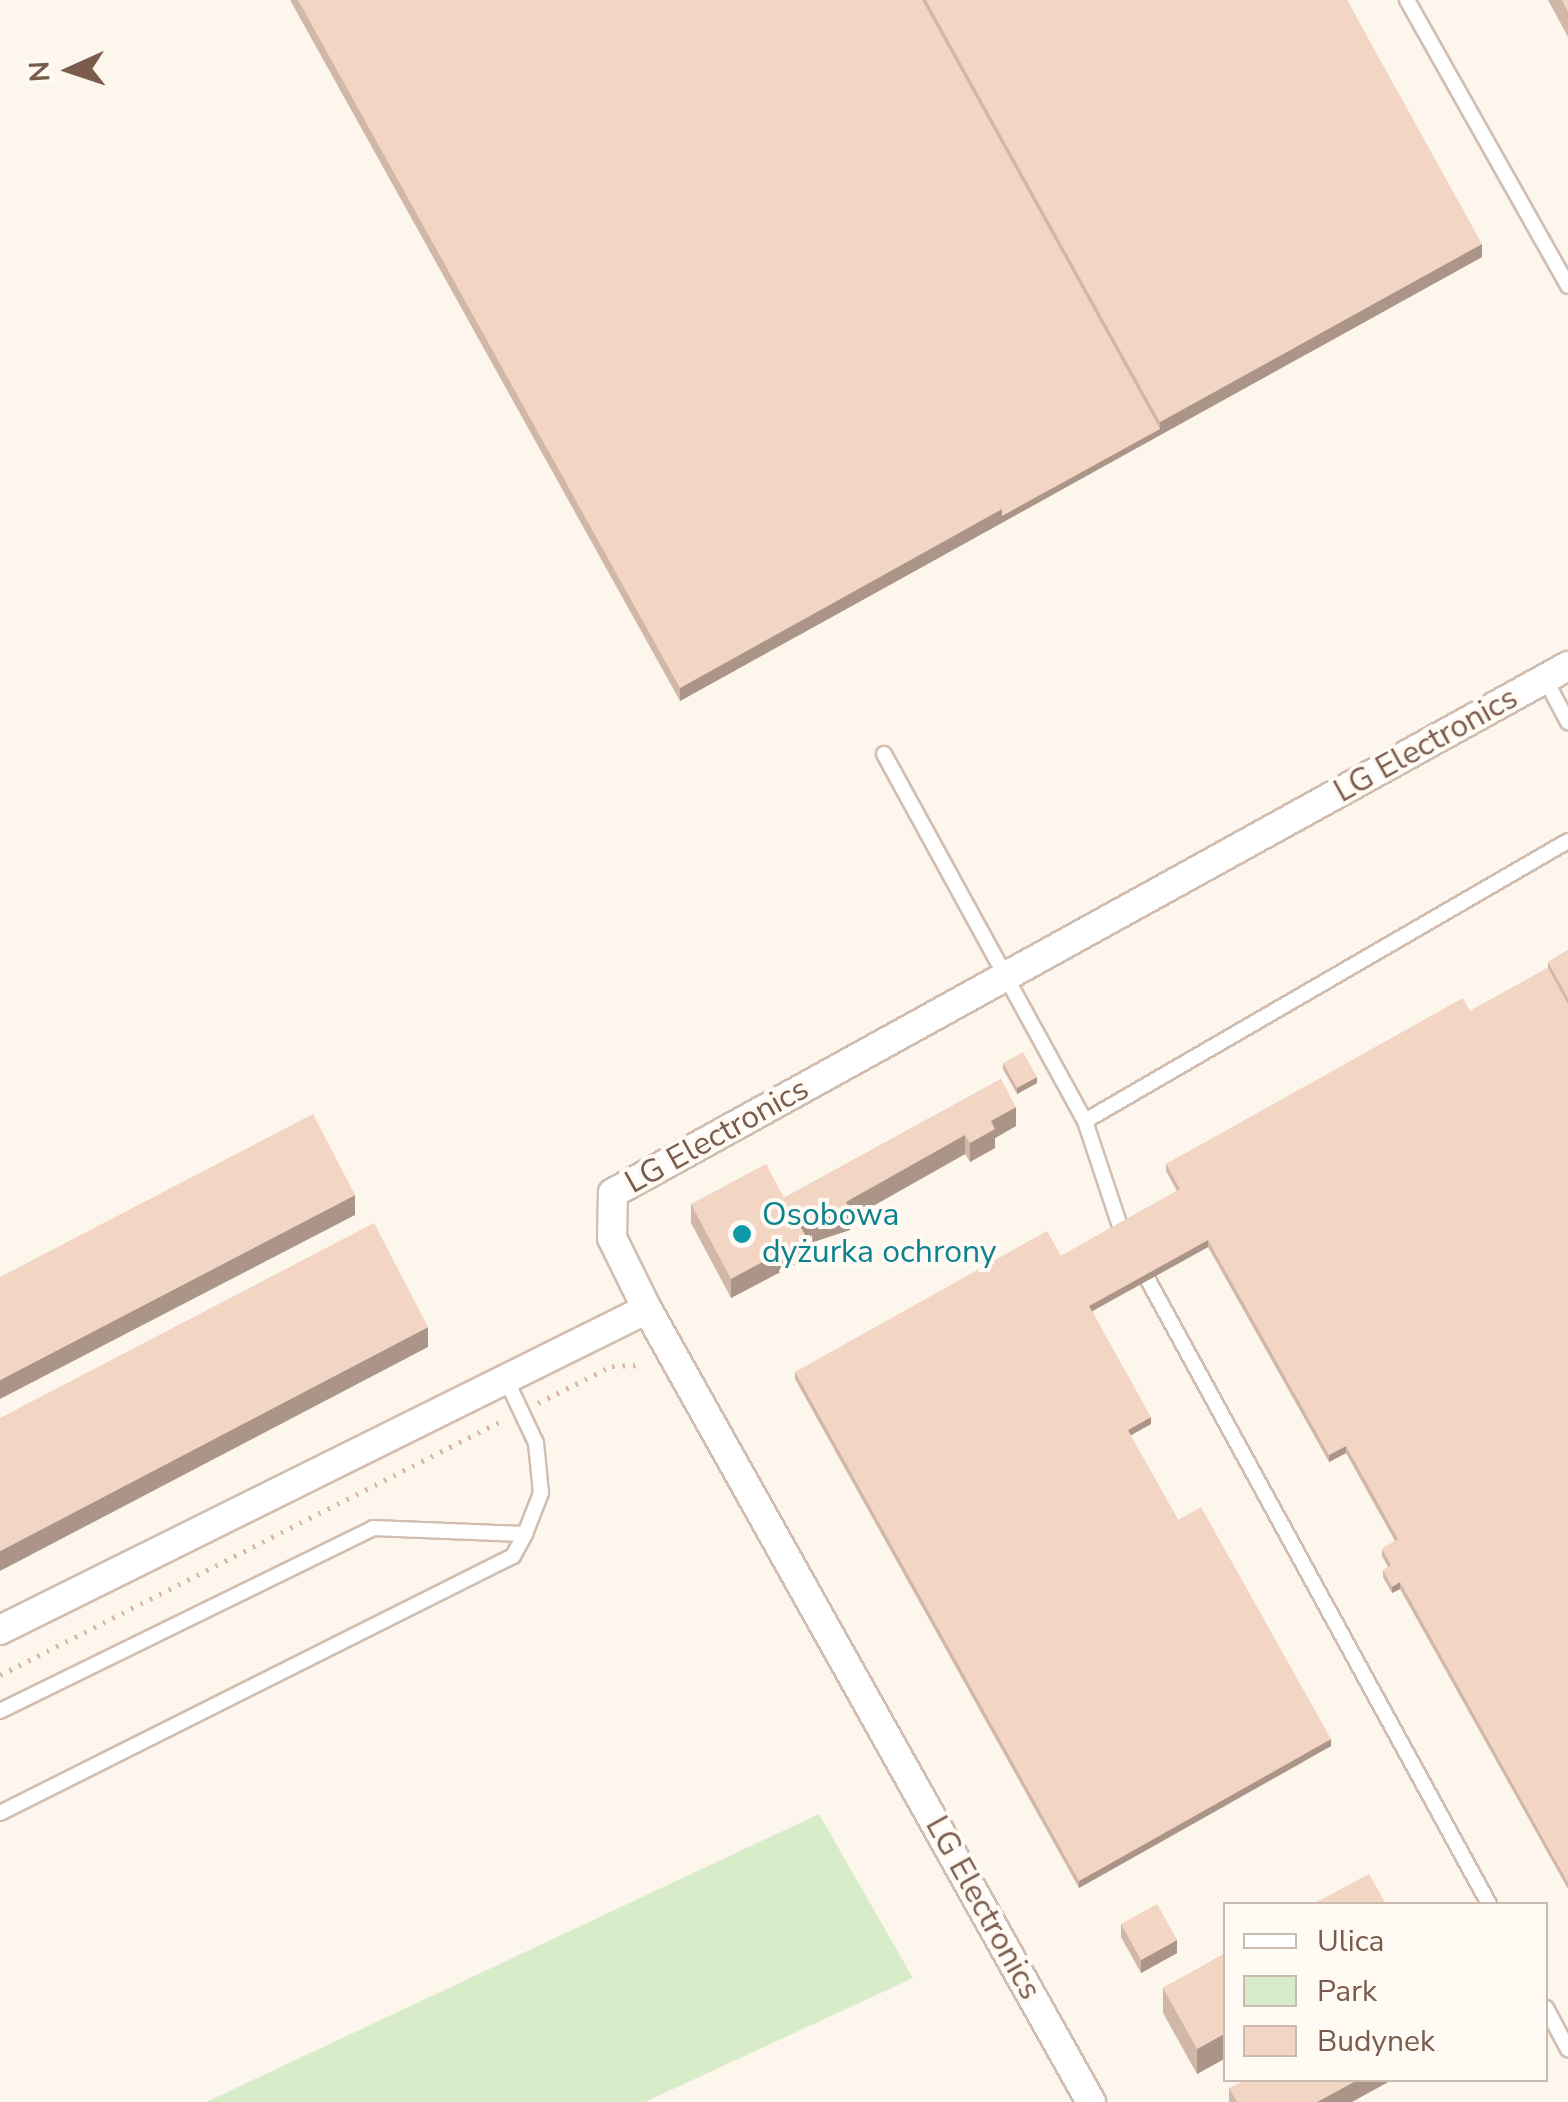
<!DOCTYPE html>
<html>
<head>
<meta charset="utf-8">
<style>
  body { margin:0 }
  #map { position:relative; width:1568px; height:2102px; overflow:hidden; background:#fdf6ec; font-family:"Nunito Sans",sans-serif }
  div>[style] { position:absolute }
  .green>* { inset:0; background:#d8ecc9 }
  .path>* { height:5px; margin-top:-2.5px; transform-origin:0; background:repeating-linear-gradient(90deg,#d9b8a5 0 2.5px,transparent 0 10.5px) }
  .roads { filter:drop-shadow(2px 0 #d1beb0) drop-shadow(-2px 0 #d1beb0) drop-shadow(0 2px #d1beb0) drop-shadow(0 -2px #d1beb0) }
  .service>* { height:14px; margin:-7px; padding:0 7px; transform-origin:7px; border-radius:7px; background:#fff }
  .minor>* { height:28px; margin:-14px; padding:0 14px; transform-origin:14px; border-radius:14px; background:#fff }
  .wall>* { inset:0; background:#d1b7a8 }
  .shaded-wall>* { inset:0; background:#aa9588 }
  .building>* { inset:0; background:#f3d5c3 }
  .dots>* { width:28px; height:28px; translate:-50% -50%; box-sizing:border-box; border:5px solid #fffaf3; border-radius:50% }
  span { translate:-50% -50%; white-space:nowrap; text-align:center; line-height:1.15; -webkit-text-stroke:8px #fffaf3; paint-order:stroke }
  .street-label { font-size:32px; color:#7a5c4d }
  .culture-label { font-size:32px; color:#0d838f }
  .left { translate:0 -50%; text-align:left }
  .legend { position:absolute; left:1223px; top:1902px; width:325px; height:180px; box-sizing:border-box; background:#fffaf3; border:2px solid #cabbb1; margin:0; padding:12px 18px; list-style:none; font-size:30px; color:#7a5c4d }
  .legend li { display:flex; align-items:center; gap:20px; height:50px }
  .legend b { width:50px; border:2px solid #cabbb1 }
  .north { position:absolute; left:20px; top:20px; width:100px; height:100px; -webkit-text-stroke:8px #fffaf3; paint-order:stroke; rotate:267deg; font-size:28px; font-weight:700; line-height:40px; text-align:center; color:#7a5c4d }
  .north::after { content:''; display:block; margin:auto; width:35px; height:45px; background:#7a5c4d; clip-path:polygon(50% 0,100% 100%,50% 72%,0 100%) }
</style>
</head>
<body>
<div id="map">
  <div class="green">
    <i style="clip-path:polygon(819px 1814px,913px 1978px,645px 2102px,206px 2102px)"></i>
  </div>
  <div class="path">
    <i style="left:538px;top:1403px;width:83px;rotate:-26.6deg"></i>
    <i style="left:612px;top:1366px;width:31px;rotate:-2deg"></i>
    <i style="left:0;top:1675px;width:562px;rotate:-26.88deg"></i>
  </div>
  <div class="roads">
    <div class="service">
      <i style="left:1407px;top:0;width:328px;rotate:60.6deg"></i>
      <i style="left:1545px;top:679px;width:49px;rotate:61.9deg"></i>
      <i style="left:884px;top:754px;width:418px;rotate:61.3deg"></i>
      <i style="left:1085px;top:1121px;width:114px;rotate:71.6deg"></i>
      <i style="left:1085px;top:1121px;width:558px;rotate:-30.1deg"></i>
      <i style="left:1148px;top:1280px;width:711px;rotate:61.34deg"></i>
      <i style="left:0;top:1711px;width:415px;rotate:-26.1deg"></i>
      <i style="left:373px;top:1528px;width:152px;rotate:2.3deg"></i>
      <i style="left:525px;top:1534px;width:44px;rotate:-68.7deg"></i>
      <i style="left:541px;top:1493px;width:50px;rotate:-95.7deg"></i>
      <i style="left:536px;top:1443px;width:73px;rotate:-115.2deg"></i>
      <i style="left:0;top:1813px;width:574px;rotate:-26.61deg"></i>
      <i style="left:513px;top:1556px;width:25px;rotate:-61deg"></i>
      <i style="left:1546px;top:2008px;width:47px;rotate:61.8deg"></i>
    </div>
    <div class="minor">
      <i style="left:0;top:1630px;width:722px;rotate:-26.39deg"></i>
      <i style="left:1091px;top:2102px;width:909px;rotate:-119.24deg"></i>
      <i style="left:647px;top:1309px;width:79px;rotate:-116.2deg"></i>
      <i style="left:612px;top:1238px;width:45px;rotate:-88.7deg"></i>
      <i style="left:613px;top:1193px;width:1091px;rotate:-28.89deg"></i>
    </div>
  </div>
  <div class="wall">
    <i style="clip-path:polygon(290px 0,1347px 0,1482px 257px,680px 701px)"></i>
    <i style="clip-path:polygon(1548px 0,1568px 0,1568px 37px)"></i>
    <i style="clip-path:polygon(1568px 950px,1568px 1889px,1400px 1589px,1392px 1593px,1383px 1577px,1383px 1570px,1388px 1567px,1382px 1556px,1382px 1549px,1395px 1541px,1346px 1453px,1329px 1462px,1208px 1247px,1092px 1311px,1151px 1424px,1130px 1435px,1178px 1520px,1331px 1746px,1079px 1888px,795px 1379px,795px 1372px,1061px 1256px,1177px 1191px,1166px 1171px,1166px 1164px,1470px 1011px,1548px 968px,1548px 962px)"></i>
    <i style="clip-path:polygon(1003px 1063px,1037px 1083px,1017px 1094px,1003px 1069px)"></i>
    <i style="clip-path:polygon(1001px 1079px,1016px 1126px,995px 1138px,995px 1148px,970px 1162px,965px 1154px,850px 1219px,850px 1230px,807px 1244px,807px 1258px,731px 1298px,691px 1223px,691px 1204px,784px 1198px)"></i>
    <i style="clip-path:polygon(1121px 1924px,1177px 1953px,1141px 1973px,1121px 1937px)"></i>
    <i style="clip-path:polygon(1226px 1953px,1226px 2058px,1197px 2074px,1163px 2013px,1163px 1988px)"></i>
    <i style="clip-path:polygon(1229px 2088px,1352px 2102px,1229px 2102px)"></i>
  </div>
  <div class="shaded-wall">
    <i style="clip-path:polygon(1482px 244px,1482px 257px,680px 701px,680px 688px,1002px 509px,1160px 429px,1160px 422px)"></i>
    <i style="clip-path:polygon(1037px 1077px,1037px 1083px,1017px 1094px,1017px 1088px)"></i>
    <i style="clip-path:polygon(1016px 1107px,1016px 1126px,995px 1138px,995px 1148px,970px 1162px,970px 1143px,991px 1121px)"></i>
    <i style="clip-path:polygon(965px 1135px,965px 1154px,850px 1219px,850px 1230px,807px 1244px,807px 1258px,731px 1298px,731px 1279px,800px 1226px)"></i>
    <i style="clip-path:polygon(355px 1195px,355px 1215px,0 1399px,0 1380px)"></i>
    <i style="clip-path:polygon(1208px 1240px,1208px 1247px,1089px 1313px,1089px 1306px)"></i>
    <i style="clip-path:polygon(428px 1327px,428px 1347px,0 1571px,0 1551px)"></i>
    <i style="clip-path:polygon(1151px 1417px,1151px 1424px,1128px 1437px,1128px 1430px)"></i>
    <i style="clip-path:polygon(1346px 1446px,1346px 1453px,1329px 1462px,1329px 1455px)"></i>
    <i style="clip-path:polygon(1400px 1582px,1400px 1589px,1392px 1593px,1392px 1587px)"></i>
    <i style="clip-path:polygon(1331px 1739px,1331px 1746px,1079px 1888px,1079px 1881px)"></i>
    <i style="clip-path:polygon(1177px 1940px,1177px 1953px,1141px 1973px,1141px 1960px)"></i>
    <i style="clip-path:polygon(1226px 2033px,1226px 2058px,1197px 2074px,1197px 2049px)"></i>
    <i style="clip-path:polygon(1357px 2080px,1392px 2080px,1352px 2102px,1317px 2102px)"></i>
  </div>
  <div class="building">
    <i style="clip-path:polygon(298px 0,719px 0,1002px 509px,680px 688px)"></i>
    <i style="clip-path:polygon(719px 0,922px 0,1160px 429px,1002px 516px,1002px 509px)"></i>
    <i style="clip-path:polygon(926px 0,1347px 0,1482px 244px,1160px 422px)"></i>
    <i style="clip-path:polygon(1562px 0,1568px 0,1568px 12px)"></i>
    <i style="clip-path:polygon(1568px 950px,1568px 998px,1548px 962px)"></i>
    <i style="clip-path:polygon(1548px 968px,1568px 1004px,1568px 1883px,1400px 1582px,1392px 1587px,1383px 1570px,1391px 1565px,1382px 1549px,1398px 1539px,1346px 1446px,1329px 1455px,1208px 1240px,1089px 1306px,1151px 1417px,1128px 1430px,1178px 1520px,1201px 1507px,1331px 1739px,1079px 1881px,795px 1372px,1047px 1231px,1061px 1256px,1180px 1189px,1166px 1164px,1463px 998px,1470px 1011px)"></i>
    <i style="clip-path:polygon(1023px 1052px,1037px 1077px,1017px 1088px,1003px 1063px)"></i>
    <i style="clip-path:polygon(1001px 1079px,1016px 1107px,991px 1121px,995px 1129px,970px 1143px,965px 1135px,846px 1202px,850px 1210px,800px 1226px,807px 1238px,731px 1279px,691px 1204px,766px 1164px,784px 1198px)"></i>
    <i style="clip-path:polygon(313px 1114px,355px 1195px,0 1380px,0 1277px)"></i>
    <i style="clip-path:polygon(374px 1223px,428px 1327px,0 1551px,0 1418px)"></i>
    <i style="clip-path:polygon(1369px 1874px,1386px 1904px,1313px 1904px)"></i>
    <i style="clip-path:polygon(1157px 1904px,1177px 1940px,1141px 1960px,1121px 1924px)"></i>
    <i style="clip-path:polygon(1226px 1953px,1226px 2033px,1197px 2049px,1163px 1988px)"></i>
    <i style="clip-path:polygon(1245px 2080px,1357px 2080px,1317px 2102px,1237px 2102px,1229px 2088px)"></i>
  </div>
  <div class="dots">
    <i style="left:742px;top:1234px;background:#0f9aa8"></i>
  </div>
  <div class="street-label">
    <span style="left:1426px;top:745px;rotate:-29deg">LG Electronics</span>
    <span style="left:717px;top:1136px;rotate:-29deg">LG Electronics</span>
    <span style="left:983px;top:1908px;rotate:61deg">LG Electronics</span>
  </div>
  <div class="culture-label">
    <span class="left" style="left:762px;top:1234px">Osobowa<br>dyżurka ochrony</span>
  </div>
  <ul class="legend">
  <li><b style="height:12px;background:#fff"></b>Ulica</li>
  <li><b style="height:28px;background:#d8ecc9"></b>Park</li>
  <li><b style="height:28px;background:#f3d5c3"></b>Budynek</li>
  </ul>
  <div class="north">N</div>
</div>
</body>
</html>
